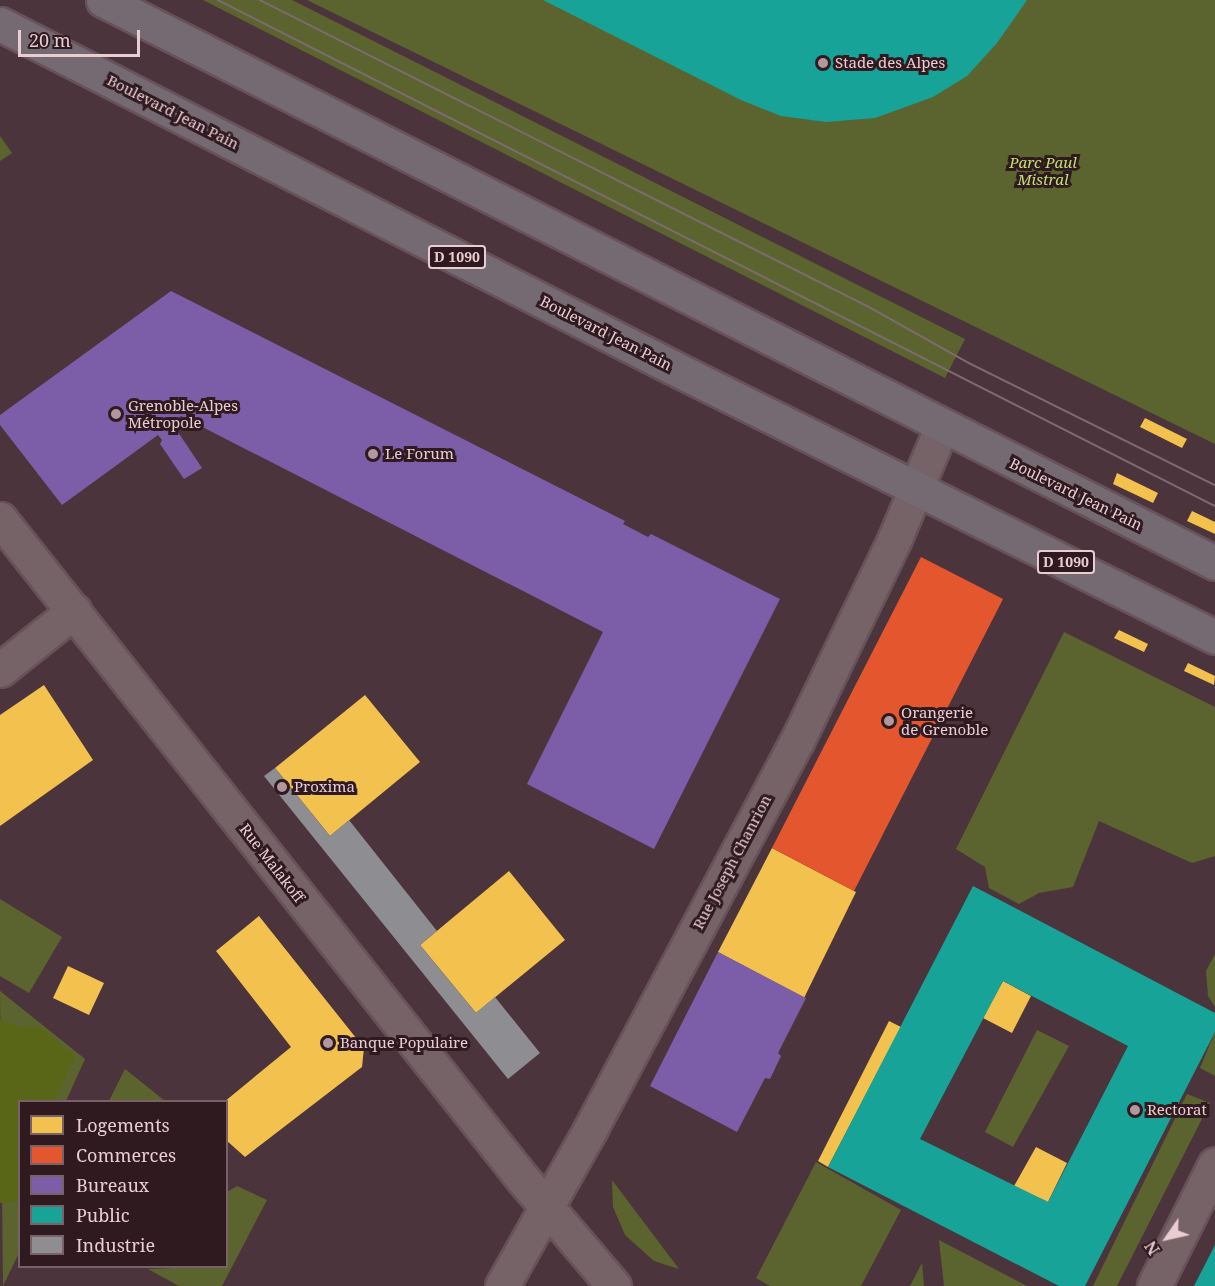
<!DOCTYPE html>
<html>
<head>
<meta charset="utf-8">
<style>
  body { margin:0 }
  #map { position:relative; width:1215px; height:1286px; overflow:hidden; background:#4c343c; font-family:"Noto Serif",serif }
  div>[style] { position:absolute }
  .green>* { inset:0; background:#5b642e }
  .forest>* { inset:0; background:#5a6617 }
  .homes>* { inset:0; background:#f2c14e }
  .shops>* { inset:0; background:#e4572e }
  .offices>* { inset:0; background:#7b5ea7 }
  .public>* { inset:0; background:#17a398 }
  .industry>* { inset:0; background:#8d8d92 }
  .roads { filter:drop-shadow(2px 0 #685259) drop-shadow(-2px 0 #685259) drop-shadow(0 2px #685259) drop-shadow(0 -2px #685259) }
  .street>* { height:33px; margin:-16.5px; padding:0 16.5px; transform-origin:16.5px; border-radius:16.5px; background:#756368 }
  .primary>* { height:33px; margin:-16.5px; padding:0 16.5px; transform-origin:16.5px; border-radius:16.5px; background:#756972 }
  .tram>* { height:1.5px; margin:-0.75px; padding:0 0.75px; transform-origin:0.75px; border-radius:0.75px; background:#7e6b71 }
  .dots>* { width:16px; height:16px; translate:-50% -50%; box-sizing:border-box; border:3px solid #2f1a20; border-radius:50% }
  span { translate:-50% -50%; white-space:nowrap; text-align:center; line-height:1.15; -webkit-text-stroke:6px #2f1a20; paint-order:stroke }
  .shield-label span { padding:2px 4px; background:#2f1a20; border:2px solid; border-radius:4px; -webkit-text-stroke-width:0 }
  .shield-label { font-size:14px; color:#eaccd3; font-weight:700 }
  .poi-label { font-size:15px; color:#eaccd3 }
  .left { translate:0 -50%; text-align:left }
  .street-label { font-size:15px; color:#eaccd3 }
  .park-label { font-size:15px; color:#c5e06f; font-style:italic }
  .legend { position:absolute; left:18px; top:1100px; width:210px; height:168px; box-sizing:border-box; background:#2f1a20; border:2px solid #7a6168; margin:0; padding:8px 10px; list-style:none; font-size:18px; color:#eaccd3 }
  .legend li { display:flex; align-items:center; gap:12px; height:30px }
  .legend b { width:30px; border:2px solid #7a6168 }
  .north { position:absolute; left:1137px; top:1208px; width:60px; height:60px; -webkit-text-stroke:4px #2f1a20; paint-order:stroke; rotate:236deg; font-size:16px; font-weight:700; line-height:24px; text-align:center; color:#eaccd3 }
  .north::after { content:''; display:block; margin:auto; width:21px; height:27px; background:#eaccd3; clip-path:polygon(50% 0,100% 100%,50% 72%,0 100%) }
  .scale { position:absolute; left:18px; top:30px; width:122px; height:27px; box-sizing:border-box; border:3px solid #eaccd3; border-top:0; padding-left:8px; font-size:18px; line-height:21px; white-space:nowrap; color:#eaccd3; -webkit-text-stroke:4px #2f1a20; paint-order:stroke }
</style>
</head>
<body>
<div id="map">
  <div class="green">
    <i style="clip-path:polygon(203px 0,292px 0,965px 339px,945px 378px)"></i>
    <i style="clip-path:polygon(307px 0,1215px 0,1215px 444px)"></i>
    <i style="clip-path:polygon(0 136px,12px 153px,0 161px)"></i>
    <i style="clip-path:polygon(1064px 632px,1215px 707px,1215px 856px,1192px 863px,1099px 821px,1073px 887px,1039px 893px,1019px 904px,989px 888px,985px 867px,956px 849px)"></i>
    <i style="clip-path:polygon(0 899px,62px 937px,29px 993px,0 976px)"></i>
    <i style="clip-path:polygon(1215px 954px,1215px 1007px,1208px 996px,1206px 971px)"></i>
    <i style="clip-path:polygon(0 991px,85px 1059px,66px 1101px,20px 1102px,19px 1253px,3px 1286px)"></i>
    <i style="clip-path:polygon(1037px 1030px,1069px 1046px,1013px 1147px,985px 1132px)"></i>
    <i style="clip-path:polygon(1215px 1032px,1215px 1076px,1200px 1068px)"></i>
    <i style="clip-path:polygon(125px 1069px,165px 1101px,109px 1101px)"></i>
    <i style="clip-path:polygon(1187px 1094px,1210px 1103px,1117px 1286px,1093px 1286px)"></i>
    <i style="clip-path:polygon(816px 1162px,901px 1210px,861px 1286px,770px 1286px,756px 1278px)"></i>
    <i style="clip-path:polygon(612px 1180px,679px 1269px,654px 1261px,625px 1235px,613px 1207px)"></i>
    <i style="clip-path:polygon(237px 1186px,267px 1200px,222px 1286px,179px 1286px,148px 1269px,226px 1266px,227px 1192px)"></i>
    <i style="clip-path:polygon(939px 1240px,1027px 1286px,944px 1286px)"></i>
    <i style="clip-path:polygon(922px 1263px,924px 1286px,910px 1286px)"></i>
  </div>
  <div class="forest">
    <i style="clip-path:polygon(0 1020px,23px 1027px,41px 1027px,75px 1056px,55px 1101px,20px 1102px,19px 1201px,0 1203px)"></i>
  </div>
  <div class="homes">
    <i style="clip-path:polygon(1145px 418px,1187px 439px,1182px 448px,1140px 427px)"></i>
    <i style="clip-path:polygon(1117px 473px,1158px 493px,1153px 503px,1113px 484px)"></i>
    <i style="clip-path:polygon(1192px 511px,1215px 522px,1215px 534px,1187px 521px)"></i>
    <i style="clip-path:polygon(1119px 630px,1148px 644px,1144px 652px,1114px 638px)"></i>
    <i style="clip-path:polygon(1188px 663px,1215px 676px,1214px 685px,1184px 671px)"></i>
    <i style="clip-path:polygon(44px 685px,93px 760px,0 826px,0 715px)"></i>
    <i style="clip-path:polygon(365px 695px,420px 762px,330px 836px,275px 768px)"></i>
    <i style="clip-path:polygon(772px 848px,856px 892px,804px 998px,718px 952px)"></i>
    <i style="clip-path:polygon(509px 871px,565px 940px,476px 1013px,420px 945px)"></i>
    <i style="clip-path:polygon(259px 916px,364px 1048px,362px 1067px,245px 1157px,226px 1140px,224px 1102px,291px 1047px,216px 951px)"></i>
    <i style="clip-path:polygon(68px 966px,104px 983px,89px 1015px,53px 998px)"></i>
    <i style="clip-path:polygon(1003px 981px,1031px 996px,1012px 1033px,983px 1018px)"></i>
    <i style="clip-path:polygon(889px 1021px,901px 1027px,828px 1167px,818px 1161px)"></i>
    <i style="clip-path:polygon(1036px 1147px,1067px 1163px,1048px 1202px,1014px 1186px)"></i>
  </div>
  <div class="shops">
    <i style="clip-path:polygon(921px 557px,1003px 599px,854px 891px,772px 848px)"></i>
  </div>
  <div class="offices">
    <i style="clip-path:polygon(171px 291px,625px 521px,623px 524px,648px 537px,651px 534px,780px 599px,654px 849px,527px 784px,603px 632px,181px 416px,167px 426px,172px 434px,178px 432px,202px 468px,184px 479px,160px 444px,162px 440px,158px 435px,62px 505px,0 425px,0 415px)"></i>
    <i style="clip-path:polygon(718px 952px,806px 998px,778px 1053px,781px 1056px,770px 1079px,765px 1078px,737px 1132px,650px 1086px)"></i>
  </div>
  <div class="public">
    <i style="clip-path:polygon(543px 0,1027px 0,997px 43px,967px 76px,933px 97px,875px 118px,826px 122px,781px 116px,741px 100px)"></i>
    <i style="clip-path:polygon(evenodd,973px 886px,1215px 1013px,1215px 1032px,1085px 1286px,1059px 1286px,828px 1167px,973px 886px,1003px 981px,1128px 1046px,1048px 1202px,920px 1139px,1003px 981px)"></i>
    <i style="clip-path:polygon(1215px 1245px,1215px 1286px,1194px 1286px)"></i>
  </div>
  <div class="industry">
    <i style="clip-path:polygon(275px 768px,330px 836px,349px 820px,437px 931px,420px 945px,476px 1013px,495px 997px,540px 1053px,508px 1079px,264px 776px)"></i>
  </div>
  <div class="roads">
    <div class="street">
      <i style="left:0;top:519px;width:841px;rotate:51.62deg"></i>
      <i style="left:522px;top:1178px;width:142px;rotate:49.6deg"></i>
      <i style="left:0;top:670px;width:95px;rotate:-38.6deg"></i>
      <i style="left:502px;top:1286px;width:181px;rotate:-60.6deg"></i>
      <i style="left:591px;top:1128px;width:438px;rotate:-62deg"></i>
      <i style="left:797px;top:741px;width:225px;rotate:-64.2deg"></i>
      <i style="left:895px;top:538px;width:121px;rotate:-67.1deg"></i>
      <i style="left:1154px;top:1286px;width:136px;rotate:-63.4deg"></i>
    </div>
    <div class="primary">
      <i style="left:103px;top:0;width:1246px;rotate:26.85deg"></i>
      <i style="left:0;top:24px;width:754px;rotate:27.04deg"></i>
      <i style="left:672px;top:367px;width:606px;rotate:26.44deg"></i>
    </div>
  </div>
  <div class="tram">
    <i style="left:218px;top:0;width:1118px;rotate:26.91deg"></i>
    <i style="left:260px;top:0;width:682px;rotate:26.75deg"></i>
    <i style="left:869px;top:307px;width:117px;rotate:29.2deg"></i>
    <i style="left:971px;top:364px;width:272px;rotate:26.4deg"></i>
  </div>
  <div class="dots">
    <i style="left:823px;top:63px;background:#b3979e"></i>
    <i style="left:116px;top:414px;background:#b3979e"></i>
    <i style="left:373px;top:454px;background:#b3979e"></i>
    <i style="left:889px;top:721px;background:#b3979e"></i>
    <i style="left:282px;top:787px;background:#b3979e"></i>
    <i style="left:328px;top:1043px;background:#b3979e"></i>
    <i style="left:1135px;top:1110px;background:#b3979e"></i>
  </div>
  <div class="shield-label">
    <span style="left:457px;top:257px">D 1090</span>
    <span style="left:1066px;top:562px">D 1090</span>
  </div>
  <div class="poi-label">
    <span class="left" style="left:835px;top:63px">Stade des Alpes</span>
    <span class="left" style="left:128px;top:414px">Grenoble-Alpes<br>Métropole</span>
    <span class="left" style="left:385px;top:454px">Le Forum</span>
    <span class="left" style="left:901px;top:721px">Orangerie<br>de Grenoble</span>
    <span class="left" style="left:294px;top:787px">Proxima</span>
    <span class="left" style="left:340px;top:1043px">Banque Populaire</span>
    <span class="left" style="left:1147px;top:1110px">Rectorat</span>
  </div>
  <div class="street-label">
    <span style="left:173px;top:112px;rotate:27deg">Boulevard Jean Pain</span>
    <span style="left:606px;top:333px;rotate:27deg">Boulevard Jean Pain</span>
    <span style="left:1076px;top:494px;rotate:26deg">Boulevard Jean Pain</span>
    <span style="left:732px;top:862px;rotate:-62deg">Rue Joseph Chanrion</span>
    <span style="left:272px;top:863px;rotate:52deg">Rue Malakoff</span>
  </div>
  <div class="park-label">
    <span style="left:1043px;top:171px">Parc Paul<br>Mistral</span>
  </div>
  <ul class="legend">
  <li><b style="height:16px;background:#f2c14e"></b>Logements</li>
  <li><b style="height:16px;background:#e4572e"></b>Commerces</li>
  <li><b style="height:16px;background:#7b5ea7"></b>Bureaux</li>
  <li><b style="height:16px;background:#17a398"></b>Public</li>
  <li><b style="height:16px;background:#8d8d92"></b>Industrie</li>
  </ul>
  <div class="north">N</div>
  <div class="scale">20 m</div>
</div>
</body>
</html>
